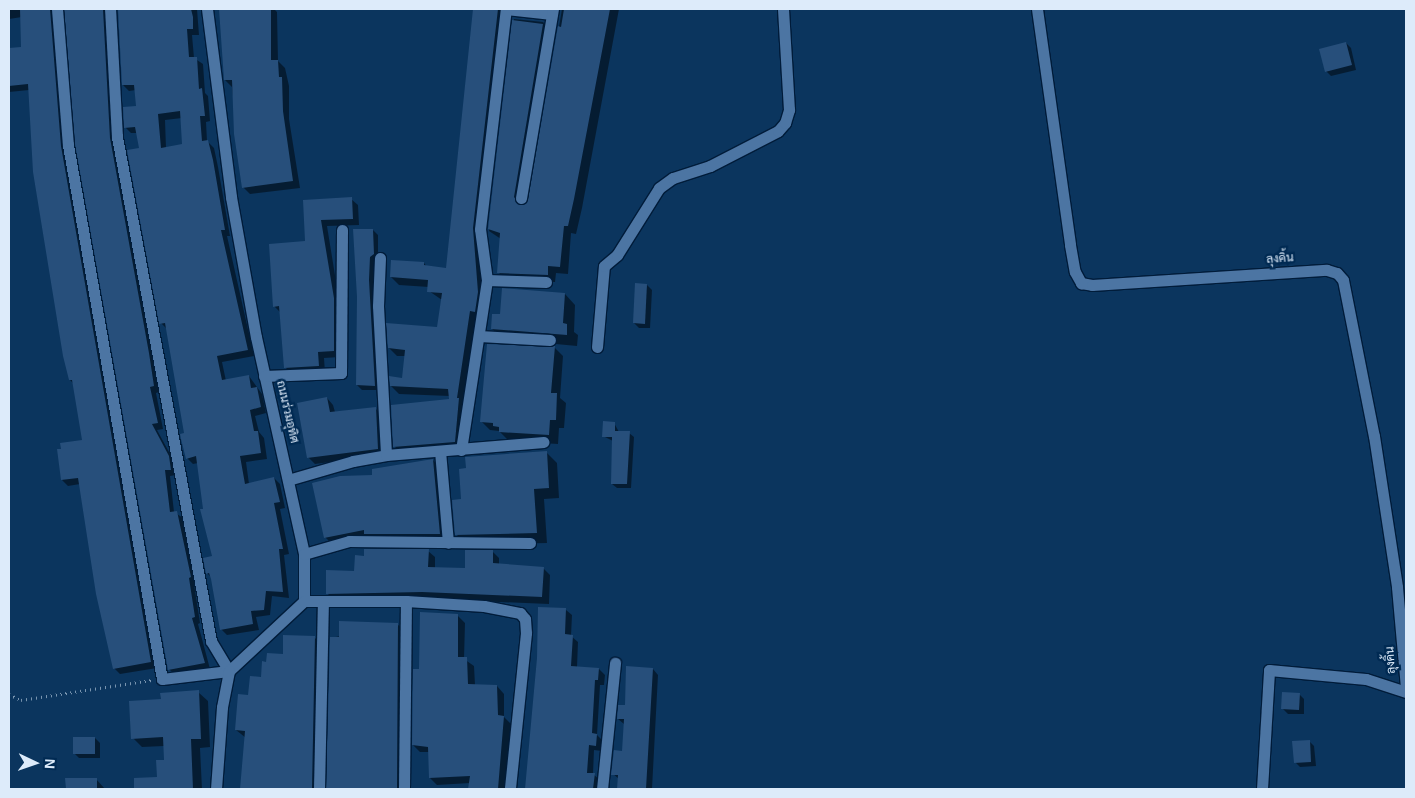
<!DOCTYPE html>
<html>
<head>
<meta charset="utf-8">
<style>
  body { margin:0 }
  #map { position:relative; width:1415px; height:798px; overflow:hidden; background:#0b355e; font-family:Helvetica,Sarabun,sans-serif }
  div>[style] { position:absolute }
  .shadow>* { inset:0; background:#0007 }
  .building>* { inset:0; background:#274f7b }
  .path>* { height:2.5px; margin-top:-1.25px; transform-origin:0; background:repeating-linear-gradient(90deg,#7894af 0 1px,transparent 0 5px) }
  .roads { filter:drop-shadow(1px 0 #001c3a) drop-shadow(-1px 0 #001c3a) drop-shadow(0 1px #001c3a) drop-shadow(0 -1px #001c3a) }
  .street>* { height:11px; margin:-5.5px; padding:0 5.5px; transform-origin:5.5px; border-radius:5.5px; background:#4c75a3 }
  span { translate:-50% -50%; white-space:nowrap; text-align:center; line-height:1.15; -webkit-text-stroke:5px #002a53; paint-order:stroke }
  .street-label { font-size:12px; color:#ddebfa }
  .frame { position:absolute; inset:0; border:10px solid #ddebfa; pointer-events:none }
  .north { position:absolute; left:10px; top:738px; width:50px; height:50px; -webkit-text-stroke:4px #002a53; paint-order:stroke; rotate:93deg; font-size:14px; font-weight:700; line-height:20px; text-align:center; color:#ddebfa }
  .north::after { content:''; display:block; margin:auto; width:18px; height:22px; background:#ddebfa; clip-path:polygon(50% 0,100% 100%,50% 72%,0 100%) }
</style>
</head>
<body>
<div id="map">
  <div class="shadow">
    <i style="clip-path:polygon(9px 9px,62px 9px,66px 153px,157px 668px,120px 674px,114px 668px,80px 484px,68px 486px,62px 480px,84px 441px,74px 384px,70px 380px,29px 90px,9px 92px,9px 49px,23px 48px,22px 17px,9px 19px)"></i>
    <i style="clip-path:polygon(66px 9px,112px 9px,115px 145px,159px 392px,156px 393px,163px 429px,157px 430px,175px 463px,176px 475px,170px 476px,174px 512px,183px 518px,197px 583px,194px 584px,200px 623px,198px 624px,210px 669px,175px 675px,169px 669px,77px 144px)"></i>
    <i style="clip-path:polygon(evenodd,119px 9px,197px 9px,199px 35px,192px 35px,194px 58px,203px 64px,205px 93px,208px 96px,210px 121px,206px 122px,207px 141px,214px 148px,218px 167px,230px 236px,227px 236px,254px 356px,222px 362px,226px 381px,249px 376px,262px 394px,266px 413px,255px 416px,259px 432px,264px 438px,267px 459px,246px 462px,249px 484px,274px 478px,280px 484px,285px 508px,280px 509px,289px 554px,284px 555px,289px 598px,272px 596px,270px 615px,256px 617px,259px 630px,227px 635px,221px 629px,212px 578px,207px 573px,213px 557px,198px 463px,193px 464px,187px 458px,186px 434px,168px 330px,161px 323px,138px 133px,131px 133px,125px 127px,137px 107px,136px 90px,129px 91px,123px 85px,119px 9px,182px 118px,183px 145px,166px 148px,165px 120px,182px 118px)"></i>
    <i style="clip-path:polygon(220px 9px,274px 9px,277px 12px,278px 61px,285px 68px,289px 86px,289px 119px,300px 188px,250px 194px,243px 187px,232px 87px,225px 80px)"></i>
    <i style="clip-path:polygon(476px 9px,619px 9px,582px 208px,576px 234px,571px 233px,568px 274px,556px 273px,555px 282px,506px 280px,498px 272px,501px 239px,489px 231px,514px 19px,543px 22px,551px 30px,521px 206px,530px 200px,562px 9px,555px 13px,512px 9px,480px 237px,485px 300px,462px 449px,402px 454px,394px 446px,450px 400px,450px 396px,399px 394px,391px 386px,403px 379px,406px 356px,397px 356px,389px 348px,438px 328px,442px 300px,429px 291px,429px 287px,399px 285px,391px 277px,424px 263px,427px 267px,447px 270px)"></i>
    <i style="clip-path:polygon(1346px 43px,1351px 48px,1356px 70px,1331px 76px,1326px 71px)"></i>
    <i style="clip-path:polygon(351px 199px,358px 205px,359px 225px,327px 226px,340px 306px,340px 357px,324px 358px,325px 373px,292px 374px,285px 367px,281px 313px,274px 306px,307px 243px,304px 201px)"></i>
    <i style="clip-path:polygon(373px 230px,378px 235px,378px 259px,374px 262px,379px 390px,362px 390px,357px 385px,358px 296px)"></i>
    <i style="clip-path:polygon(647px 285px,652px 290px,650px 328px,639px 328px,634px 323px)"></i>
    <i style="clip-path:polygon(565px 294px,575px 305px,574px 332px,578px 335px,577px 346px,503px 339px,492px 329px,501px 315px)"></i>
    <i style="clip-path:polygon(554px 347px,563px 356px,560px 398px,566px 403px,564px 428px,559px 428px,558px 444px,509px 441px,499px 431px,490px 430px,481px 421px)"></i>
    <i style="clip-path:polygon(327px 398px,333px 405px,335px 412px,375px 408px,382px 415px,384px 455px,315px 464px,308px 457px)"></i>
    <i style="clip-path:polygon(614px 423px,619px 432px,629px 433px,634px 437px,631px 488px,617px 488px,612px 484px,613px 441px,603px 436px)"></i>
    <i style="clip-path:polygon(546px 452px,557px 463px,559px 498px,544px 499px,547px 543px,467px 545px,456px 534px)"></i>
    <i style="clip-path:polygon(433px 460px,438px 465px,445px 540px,370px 539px,367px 535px,331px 543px,325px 537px,374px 476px)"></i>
    <i style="clip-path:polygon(428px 551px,435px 557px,435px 569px,466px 569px,492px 551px,499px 558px,499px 565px,543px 568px,550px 575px,549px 604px,429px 599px,334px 600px,327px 593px,356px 572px)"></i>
    <i style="clip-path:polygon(566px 610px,572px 615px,571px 636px,578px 642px,577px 667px,599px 669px,605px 675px,604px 685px,600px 685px,597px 735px,603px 741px,602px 751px,594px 750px,593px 774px,600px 780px,599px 789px,526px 789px,536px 691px)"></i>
    <i style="clip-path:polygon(458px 616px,465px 623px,464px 659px,474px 666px,475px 685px,497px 686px,504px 694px,504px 717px,511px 724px,504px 789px,470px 789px,470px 783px,437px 785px,430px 778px,429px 752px,420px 752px,413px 745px,420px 671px)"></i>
    <i style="clip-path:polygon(397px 624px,405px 631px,405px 789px,328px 789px,331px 638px)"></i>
    <i style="clip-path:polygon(314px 637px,322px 645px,319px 789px,241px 789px,246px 738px,236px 730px,249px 697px,262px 678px,267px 663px)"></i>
    <i style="clip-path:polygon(653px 669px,658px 675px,652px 789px,618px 789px,619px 779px,612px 773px,624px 752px,624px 724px,618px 719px)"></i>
    <i style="clip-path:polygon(198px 692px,208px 701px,210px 747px,200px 748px,202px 789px,136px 789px,135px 779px,158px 778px,165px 761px,164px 746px,142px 747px,133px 738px,162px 700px)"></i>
    <i style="clip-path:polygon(1299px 694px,1304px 699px,1304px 714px,1288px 714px,1283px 709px)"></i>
    <i style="clip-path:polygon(95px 738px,100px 743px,100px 758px,79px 758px,74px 753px)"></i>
    <i style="clip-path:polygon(1309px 741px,1314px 746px,1316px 766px,1300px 767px,1295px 762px)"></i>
    <i style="clip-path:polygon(96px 779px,105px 789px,68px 789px,67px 780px)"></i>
  </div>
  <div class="building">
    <i style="clip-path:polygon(20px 9px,50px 9px,61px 146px,151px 662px,113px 669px,96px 594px,78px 478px,61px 480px,57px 449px,61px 449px,60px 443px,82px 440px,72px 380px,69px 380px,63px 356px,33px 172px,28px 84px,9px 86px,9px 48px,21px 47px)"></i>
    <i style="clip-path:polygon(64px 9px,103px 9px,110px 138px,149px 353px,154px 386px,150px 387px,158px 423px,152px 424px,169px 456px,171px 470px,165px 470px,170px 512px,177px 511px,191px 577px,189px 578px,195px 617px,192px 618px,205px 663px,168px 670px,75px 144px)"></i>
    <i style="clip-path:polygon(evenodd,118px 9px,191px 9px,193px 17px,193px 29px,187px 29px,189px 57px,197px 57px,199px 89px,202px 88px,205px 116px,200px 116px,202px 141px,208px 140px,213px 160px,225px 230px,221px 230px,248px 350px,217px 356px,222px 380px,249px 375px,251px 388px,257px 387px,261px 407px,250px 410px,254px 431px,258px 431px,261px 453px,240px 456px,245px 484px,274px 477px,280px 502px,274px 503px,283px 549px,279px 549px,283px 592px,266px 591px,264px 610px,251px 611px,253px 624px,220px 630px,211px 579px,209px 573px,206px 574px,203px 558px,212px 556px,200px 509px,203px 509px,196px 456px,186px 459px,181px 439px,180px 434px,184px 433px,165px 323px,159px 324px,127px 150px,139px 148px,135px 127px,124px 128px,123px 107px,136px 106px,134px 85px,122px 85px,118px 9px,180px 111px,182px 144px,161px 148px,158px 114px,180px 111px)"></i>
    <i style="clip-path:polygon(219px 9px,271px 9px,271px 60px,278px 60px,279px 77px,282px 77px,283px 111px,293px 181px,242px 188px,234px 134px,232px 80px,224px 80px)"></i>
    <i style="clip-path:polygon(473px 9px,498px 9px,473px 228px,478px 292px,475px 312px,470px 311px,457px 398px,459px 398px,455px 442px,393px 447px,391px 405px,449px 399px,448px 389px,390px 386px,389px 376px,402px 378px,405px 350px,388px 348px,386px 323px,437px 327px,442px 293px,427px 292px,428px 280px,390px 277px,391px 260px,424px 262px,424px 265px,446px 268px)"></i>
    <i style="clip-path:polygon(564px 9px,610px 9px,574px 199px,568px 226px,564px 226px,560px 267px,548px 266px,548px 275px,497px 273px,500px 233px,488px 229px,512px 20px,543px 24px,514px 197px,520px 205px,528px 199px,558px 26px,561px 27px)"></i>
    <i style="clip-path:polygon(1346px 42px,1352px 65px,1325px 72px,1319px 49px)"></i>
    <i style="clip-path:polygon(352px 197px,353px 219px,321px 220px,334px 298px,334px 351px,318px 352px,319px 366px,284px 368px,279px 306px,273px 307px,269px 244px,305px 241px,303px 200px)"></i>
    <i style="clip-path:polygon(353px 229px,373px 229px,374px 254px,370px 257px,369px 280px,375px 386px,356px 385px,357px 297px)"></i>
    <i style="clip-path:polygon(635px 283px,647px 284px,645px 324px,633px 323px)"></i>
    <i style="clip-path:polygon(502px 288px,565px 293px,563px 323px,567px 324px,567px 335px,491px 329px,492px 314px,500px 314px)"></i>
    <i style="clip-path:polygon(487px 344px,555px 346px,551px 393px,557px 393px,556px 420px,550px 420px,549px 435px,499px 432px,499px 427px,493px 426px,493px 423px,480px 422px)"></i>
    <i style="clip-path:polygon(327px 397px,330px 412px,376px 407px,378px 449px,307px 458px,297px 403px)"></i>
    <i style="clip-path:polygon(603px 421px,615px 422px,615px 431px,630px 431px,627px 484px,611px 484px,612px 437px,602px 437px)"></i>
    <i style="clip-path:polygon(547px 451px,549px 488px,534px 489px,537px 533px,455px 535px,452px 500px,461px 499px,459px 469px,466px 468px,465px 457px)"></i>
    <i style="clip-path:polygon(433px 459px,440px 534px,364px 534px,364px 530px,324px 538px,312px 483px,340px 476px,372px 475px,372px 469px)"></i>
    <i style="clip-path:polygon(364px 549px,429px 549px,428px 567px,465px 568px,465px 550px,493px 550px,493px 563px,544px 567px,542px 597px,422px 592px,326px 594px,326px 570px,354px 571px,355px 555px,364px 556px)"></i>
    <i style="clip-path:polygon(538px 607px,566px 608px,565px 634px,573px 635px,571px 666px,599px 668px,598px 680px,595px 680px,592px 733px,597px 734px,596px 746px,589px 745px,587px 773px,595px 773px,593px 789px,525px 789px,537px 658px)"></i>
    <i style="clip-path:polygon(420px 612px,458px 614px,458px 657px,467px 657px,468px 684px,497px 685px,498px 715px,504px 716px,498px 789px,468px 789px,470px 776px,429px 778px,428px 747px,412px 745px,413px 669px,419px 669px)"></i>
    <i style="clip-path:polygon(339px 621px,398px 623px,397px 789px,326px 789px,330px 637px,339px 637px)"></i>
    <i style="clip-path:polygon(283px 635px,315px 636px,312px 789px,240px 789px,245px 731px,235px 730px,238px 694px,248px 695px,250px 676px,261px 677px,262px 661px,266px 662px,267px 653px,283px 654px)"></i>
    <i style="clip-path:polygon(626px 666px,653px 668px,646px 789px,617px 789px,618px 775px,611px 775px,614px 750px,622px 751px,624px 719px,617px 719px,618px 705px,625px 705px)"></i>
    <i style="clip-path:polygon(199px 690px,201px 739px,191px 739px,193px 789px,134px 789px,134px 778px,157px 777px,156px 760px,164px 760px,163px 737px,131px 739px,129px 701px,161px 699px,160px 693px)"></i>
    <i style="clip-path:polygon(1282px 692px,1300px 693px,1299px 710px,1281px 709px)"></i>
    <i style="clip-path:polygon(73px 737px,95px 737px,95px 754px,73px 754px)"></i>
    <i style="clip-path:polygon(1310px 740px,1311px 762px,1294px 763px,1292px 741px)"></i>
    <i style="clip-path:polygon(65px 778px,97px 778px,97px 789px,66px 789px)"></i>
  </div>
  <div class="path">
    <i style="left:9px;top:694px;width:13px;rotate:27deg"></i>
    <i style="left:21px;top:700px;width:132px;rotate:-8.7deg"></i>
  </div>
  <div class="roads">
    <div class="street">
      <i style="left:57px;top:9px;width:136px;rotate:85.4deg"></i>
      <i style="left:68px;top:145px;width:542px;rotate:80.02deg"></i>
      <i style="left:162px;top:679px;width:67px;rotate:-6.8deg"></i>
      <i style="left:229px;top:671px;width:35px;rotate:-121deg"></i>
      <i style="left:211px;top:641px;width:513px;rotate:-100.56deg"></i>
      <i style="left:117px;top:137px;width:128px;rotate:-93.1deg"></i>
      <i style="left:207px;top:9px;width:190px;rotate:82.7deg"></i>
      <i style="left:231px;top:197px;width:142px;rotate:79.9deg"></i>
      <i style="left:256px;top:337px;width:222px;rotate:77.5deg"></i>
      <i style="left:304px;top:554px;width:47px;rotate:90deg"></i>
      <i style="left:304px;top:601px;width:103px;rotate:137deg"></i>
      <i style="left:229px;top:671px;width:37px;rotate:101deg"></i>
      <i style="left:222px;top:707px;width:82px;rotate:94.2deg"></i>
      <i style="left:506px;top:9px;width:46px;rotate:6.2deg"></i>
      <i style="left:1037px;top:9px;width:238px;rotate:82deg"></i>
      <i style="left:1070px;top:245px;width:27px;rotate:80deg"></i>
      <i style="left:1075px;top:272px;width:13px;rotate:61deg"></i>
      <i style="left:1081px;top:283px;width:11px;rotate:10deg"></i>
      <i style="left:1092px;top:285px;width:235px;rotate:-3.7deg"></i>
      <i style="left:1327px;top:270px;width:10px;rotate:17deg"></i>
      <i style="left:1337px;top:273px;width:9px;rotate:49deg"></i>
      <i style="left:1343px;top:280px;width:159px;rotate:78.8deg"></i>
      <i style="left:1374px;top:436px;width:153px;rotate:81.3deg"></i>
      <i style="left:1397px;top:587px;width:100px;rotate:84.9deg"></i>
      <i style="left:521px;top:198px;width:192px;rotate:-80.4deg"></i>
      <i style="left:380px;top:258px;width:48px;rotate:92.4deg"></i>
      <i style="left:378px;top:306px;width:149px;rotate:86.9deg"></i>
      <i style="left:487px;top:280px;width:59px;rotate:1.9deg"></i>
      <i style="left:479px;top:336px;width:71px;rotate:3.2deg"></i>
      <i style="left:597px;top:347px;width:81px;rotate:-85.1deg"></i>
      <i style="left:604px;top:266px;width:17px;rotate:-40deg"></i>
      <i style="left:617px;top:255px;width:79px;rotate:-57.9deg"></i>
      <i style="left:659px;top:188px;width:17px;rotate:-36deg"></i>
      <i style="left:673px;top:178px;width:39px;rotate:-18deg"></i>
      <i style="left:710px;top:166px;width:76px;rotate:-27.2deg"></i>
      <i style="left:778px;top:131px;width:11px;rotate:-49deg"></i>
      <i style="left:785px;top:123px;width:14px;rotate:-73deg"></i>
      <i style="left:789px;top:110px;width:101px;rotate:-93.4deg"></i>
      <i style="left:264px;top:376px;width:77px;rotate:-2.2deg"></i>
      <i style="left:341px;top:373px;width:143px;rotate:-89.6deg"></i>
      <i style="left:461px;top:450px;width:172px;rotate:-81.3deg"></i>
      <i style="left:487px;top:280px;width:51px;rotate:-97.8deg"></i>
      <i style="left:480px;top:229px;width:222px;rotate:-83.3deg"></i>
      <i style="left:440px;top:451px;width:92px;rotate:85deg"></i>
      <i style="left:288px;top:480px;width:68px;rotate:-16.3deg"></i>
      <i style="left:353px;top:461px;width:34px;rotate:-10deg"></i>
      <i style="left:386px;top:455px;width:158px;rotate:-4.7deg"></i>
      <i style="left:304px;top:554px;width:47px;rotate:-16.1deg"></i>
      <i style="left:349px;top:541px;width:181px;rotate:0.6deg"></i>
      <i style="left:304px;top:601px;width:102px"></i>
      <i style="left:406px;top:601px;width:78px;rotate:3.7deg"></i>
      <i style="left:484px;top:606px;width:37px;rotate:11deg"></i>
      <i style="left:520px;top:613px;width:8px;rotate:50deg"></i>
      <i style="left:525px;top:619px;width:14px;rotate:86deg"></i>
      <i style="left:526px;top:633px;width:157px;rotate:95.9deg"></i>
      <i style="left:319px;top:789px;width:186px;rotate:-88.8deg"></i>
      <i style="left:404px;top:789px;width:188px;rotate:-89.4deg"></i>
      <i style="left:602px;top:789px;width:127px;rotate:-84.1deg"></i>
      <i style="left:1262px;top:789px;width:119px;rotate:-86.6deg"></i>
      <i style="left:1269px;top:670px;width:97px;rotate:5.3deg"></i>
      <i style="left:1366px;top:679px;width:42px;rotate:18deg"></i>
    </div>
  </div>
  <div class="street-label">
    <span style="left:1280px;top:259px;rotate:-4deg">ลุงคิ้น</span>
    <span style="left:287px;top:412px;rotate:77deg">ถนนร่วมอุทิศ</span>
    <span style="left:1391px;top:660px;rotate:-94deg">ลุงคิ้น</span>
  </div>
  <div class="frame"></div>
  <div class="north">N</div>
</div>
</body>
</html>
